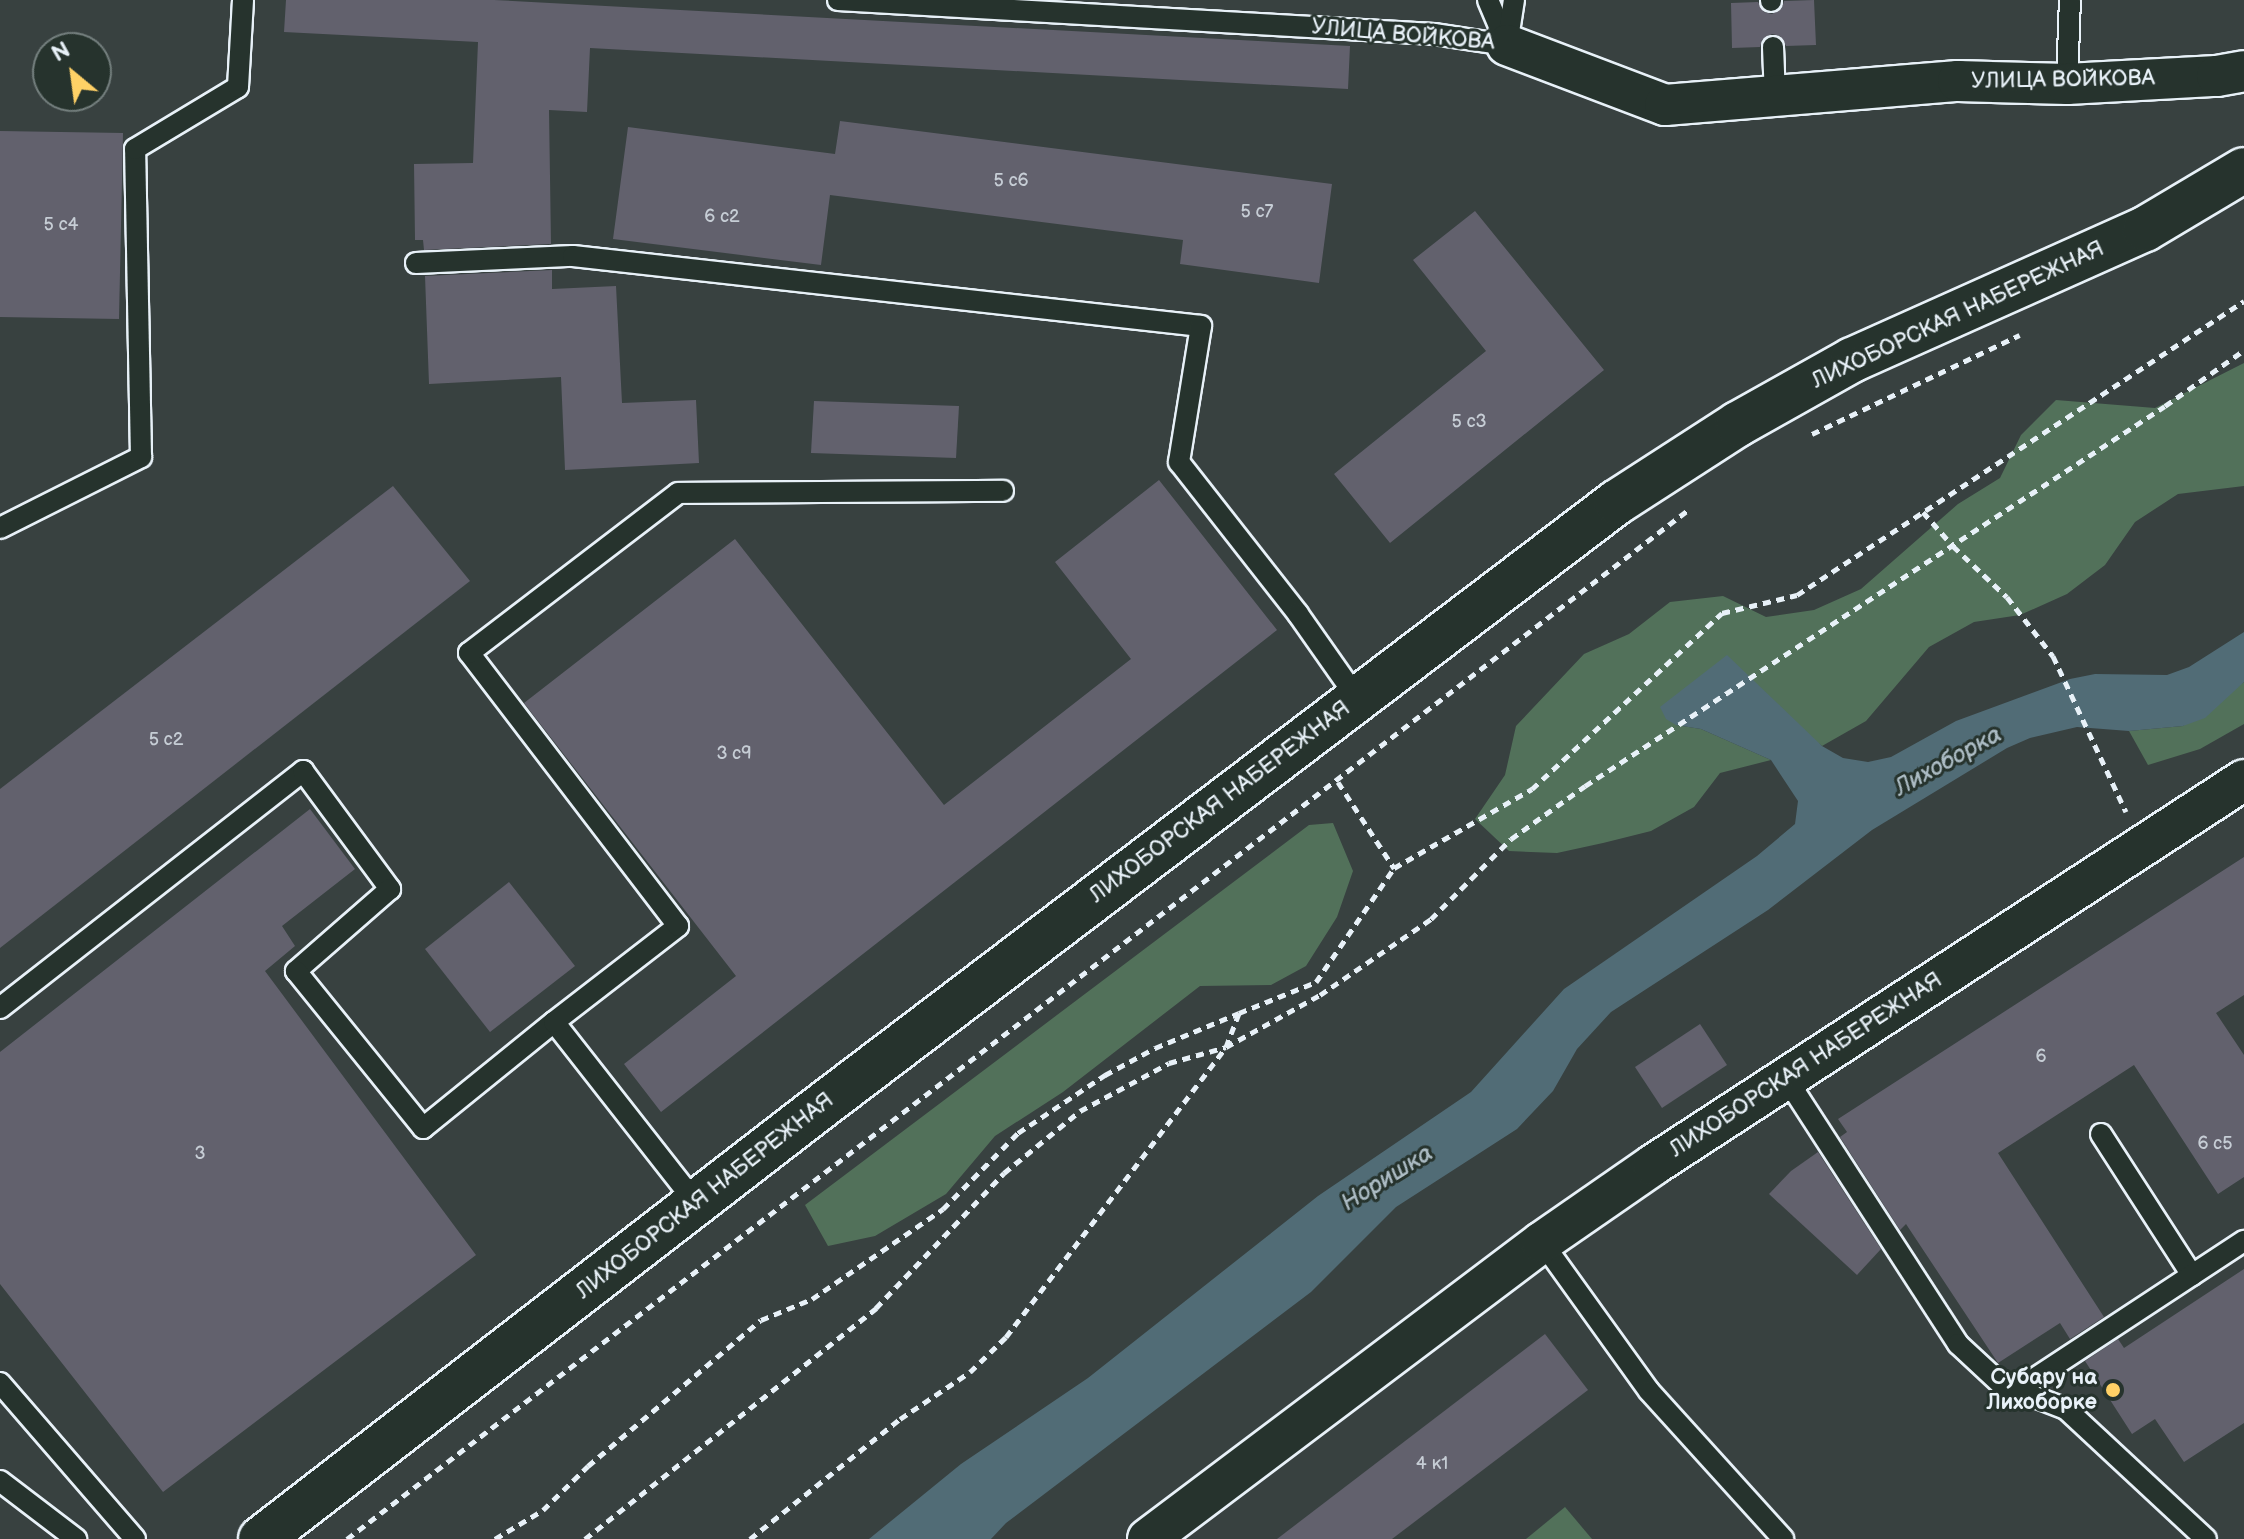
<!DOCTYPE html>
<html>
<head>
<meta charset="utf-8">
<style>
  body { margin:0 }
  #map { position:relative; width:2244px; height:1539px; overflow:hidden; background:#384140; font-family:"Balsamiq Sans",sans-serif }
  div>[style] { position:absolute }
  .green>* { inset:0; background:#52715a }
  .water>* { inset:0; background:#516c76 }
  .building>* { inset:0; background:#62616d }
  .path>* { height:5px; margin-top:-2.5px; transform-origin:0; background:repeating-linear-gradient(90deg,#e8f1f8 0 8px,transparent 0 14px) }
  .roads { filter:drop-shadow(2px 0 #e8f1f8) drop-shadow(-2px 0 #e8f1f8) drop-shadow(0 2px #e8f1f8) drop-shadow(0 -2px #e8f1f8) }
  .lane>* { height:20px; margin:-10px; padding:0 10px; transform-origin:10px; border-radius:10px; background:#26332d }
  .street>* { height:40px; margin:-20px; padding:0 20px; transform-origin:20px; border-radius:20px; background:#26332d }
  .secondary>* { height:44px; margin:-22px; padding:0 22px; transform-origin:22px; border-radius:22px; background:#26332d }
  .dots>* { width:22px; height:22px; translate:-50% -50%; box-sizing:border-box; border:4px solid #26332d; border-radius:50% }
  span { translate:-50% -50%; white-space:nowrap; text-align:center; line-height:1.15; -webkit-text-stroke:6px #26332d; paint-order:stroke }
  .number-label { font-size:18px; color:#c6cdd5 }
  .number-label span { -webkit-text-stroke-width:0 }
  .street-label { font-size:22px; color:#e8f1f8 }
  .poi-label { font-size:22px; color:#e8f1f8; font-weight:700 }
  .right { translate:-100% -50%; text-align:right }
  .water-label { font-size:24px; color:#acbcc4; font-style:italic }
  .north { position:absolute; left:32px; top:32px; width:80px; height:80px; box-sizing:border-box; background:#26332d; border:2px solid #747f7e; border-radius:50%; rotate:331deg; font-size:22px; font-weight:700; line-height:32px; text-align:center; color:#e8f1f8 }
  .north::after { content:''; display:block; margin:auto; width:28px; height:36px; background:#ffd166; clip-path:polygon(50% 0,100% 100%,50% 72%,0 100%) }
</style>
</head>
<body>
<div id="map">
  <div class="green">
    <i style="clip-path:polygon(2244px 363px,2244px 486px,2178px 494px,2135px 522px,2105px 565px,2067px 594px,2020px 615px,1974px 622px,1929px 647px,1866px 721px,1822px 746px,1802px 730px,1676px 725px,1701px 729px,1771px 760px,1720px 773px,1694px 807px,1651px 831px,1603px 843px,1557px 853px,1509px 851px,1475px 819px,1505px 775px,1516px 726px,1584px 654px,1629px 634px,1670px 602px,1723px 596px,1766px 617px,1814px 610px,1861px 589px,1958px 504px,2000px 478px,2021px 435px,2056px 400px,2155px 408px)"></i>
    <i style="clip-path:polygon(2244px 682px,2244px 724px,2200px 749px,2148px 765px,2129px 731px,2183px 726px)"></i>
    <i style="clip-path:polygon(1333px 823px,1353px 871px,1337px 917px,1306px 966px,1271px 985px,1200px 986px,1063px 1092px,995px 1136px,946px 1194px,875px 1236px,828px 1246px,805px 1205px,1309px 825px)"></i>
    <i style="clip-path:polygon(1565px 1507px,1592px 1539px,1526px 1539px)"></i>
  </div>
  <div class="water">
    <i style="clip-path:polygon(2244px 632px,2244px 682px,2205px 718px,2183px 726px,2129px 731px,2077px 727px,2030px 738px,2007px 748px,1872px 830px,1768px 910px,1611px 1012px,1577px 1049px,1553px 1091px,1517px 1129px,1396px 1207px,1311px 1292px,1006px 1523px,991px 1539px,869px 1539px,961px 1464px,1088px 1378px,1318px 1196px,1471px 1092px,1564px 989px,1757px 856px,1795px 824px,1798px 801px,1771px 760px,1701px 729px,1676px 725px,1666px 719px,1660px 707px,1727px 655px,1822px 746px,1843px 758px,1868px 762px,1891px 757px,1956px 721px,2070px 679px,2095px 674px,2167px 675px,2189px 667px)"></i>
  </div>
  <div class="building">
    <i style="clip-path:polygon(286px 0,494px 0,1350px 46px,1348px 89px,590px 48px,587px 112px,549px 110px,551px 244px,424px 250px,423px 240px,415px 240px,414px 164px,473px 163px,478px 42px,284px 32px)"></i>
    <i style="clip-path:polygon(1814px 0,1816px 45px,1786px 46px,1780px 36px,1772px 34px,1762px 40px,1760px 47px,1732px 48px,1731px 3px,1758px 2px,1764px 12px,1772px 14px,1782px 8px,1784px 1px)"></i>
    <i style="clip-path:polygon(840px 121px,1332px 184px,1319px 283px,1180px 264px,1183px 240px,830px 195px,821px 265px,613px 239px,628px 127px,835px 154px)"></i>
    <i style="clip-path:polygon(0 131px,123px 133px,119px 319px,0 317px)"></i>
    <i style="clip-path:polygon(1475px 211px,1604px 370px,1390px 543px,1334px 474px,1486px 351px,1413px 260px)"></i>
    <i style="clip-path:polygon(552px 270px,552px 289px,616px 286px,622px 403px,696px 400px,699px 463px,565px 470px,561px 377px,429px 384px,425px 276px)"></i>
    <i style="clip-path:polygon(814px 401px,959px 406px,956px 458px,811px 453px)"></i>
    <i style="clip-path:polygon(1159px 480px,1277px 630px,661px 1112px,624px 1064px,736px 976px,524px 703px,735px 539px,944px 805px,1131px 659px,1055px 562px)"></i>
    <i style="clip-path:polygon(393px 486px,470px 581px,0 948px,0 789px)"></i>
    <i style="clip-path:polygon(310px 809px,355px 869px,282px 926px,295px 946px,265px 971px,476px 1255px,163px 1492px,0 1284px,0 1052px)"></i>
    <i style="clip-path:polygon(2244px 857px,2244px 995px,2216px 1013px,2244px 1055px,2244px 1177px,2218px 1194px,2134px 1065px,1998px 1153px,2104px 1317px,2070px 1339px,2060px 1323px,1998px 1363px,1906px 1224px,1900px 1230px,1840px 1137px,1847px 1132px,1838px 1119px)"></i>
    <i style="clip-path:polygon(509px 882px,575px 966px,490px 1032px,425px 949px)"></i>
    <i style="clip-path:polygon(1700px 1024px,1727px 1065px,1662px 1108px,1635px 1067px)"></i>
    <i style="clip-path:polygon(1818px 1152px,1881px 1249px,1857px 1275px,1769px 1194px,1791px 1171px)"></i>
    <i style="clip-path:polygon(2244px 1269px,2244px 1423px,2184px 1462px,2155px 1419px,2132px 1434px,2085px 1361px,2118px 1339px,2124px 1348px)"></i>
    <i style="clip-path:polygon(1545px 1334px,1588px 1390px,1392px 1539px,1277px 1539px)"></i>
  </div>
  <div class="path">
    <i style="left:1812px;top:434px;width:230px;rotate:-25.5deg"></i>
    <i style="left:1923px;top:512px;width:45px;rotate:48.6deg"></i>
    <i style="left:1953px;top:546px;width:74px;rotate:43.4deg"></i>
    <i style="left:2007px;top:597px;width:75px;rotate:52.1deg"></i>
    <i style="left:2053px;top:656px;width:172px;rotate:64.9deg"></i>
    <i style="left:1338px;top:782px;width:103px;rotate:56.9deg"></i>
    <i style="left:347px;top:1539px;width:1690px;rotate:-37.5deg"></i>
    <i style="left:495px;top:1539px;width:56px;rotate:-31.1deg"></i>
    <i style="left:543px;top:1510px;width:63px;rotate:-44.4deg"></i>
    <i style="left:588px;top:1466px;width:226px;rotate:-40.2deg"></i>
    <i style="left:761px;top:1320px;width:55px;rotate:-22.4deg"></i>
    <i style="left:812px;top:1299px;width:159px;rotate:-34.5deg"></i>
    <i style="left:943px;top:1209px;width:107px;rotate:-45.4deg"></i>
    <i style="left:1018px;top:1133px;width:105px;rotate:-33.7deg"></i>
    <i style="left:1105px;top:1075px;width:57px;rotate:-28.4deg"></i>
    <i style="left:1155px;top:1048px;width:91px;rotate:-22.6deg"></i>
    <i style="left:585px;top:1539px;width:372px;rotate:-38.4deg"></i>
    <i style="left:876px;top:1308px;width:186px;rotate:-46.5deg"></i>
    <i style="left:1004px;top:1173px;width:98px;rotate:-39.2deg"></i>
    <i style="left:1080px;top:1111px;width:101px;rotate:-28.3deg"></i>
    <i style="left:1169px;top:1063px;width:59px;rotate:-15.7deg"></i>
    <i style="left:1226px;top:1047px;width:107px;rotate:-29deg"></i>
    <i style="left:1320px;top:995px;width:135px;rotate:-34.4deg"></i>
    <i style="left:1431px;top:919px;width:113px;rotate:-45deg"></i>
    <i style="left:1511px;top:839px;width:91px;rotate:-35.6deg"></i>
    <i style="left:1585px;top:786px;width:693px;rotate:-33.23deg"></i>
    <i style="left:2165px;top:406px;width:97px;rotate:-35.3deg"></i>
    <i style="left:750px;top:1539px;width:192px;rotate:-38.7deg"></i>
    <i style="left:900px;top:1419px;width:84px;rotate:-33.9deg"></i>
    <i style="left:970px;top:1372px;width:50px;rotate:-44.2deg"></i>
    <i style="left:1006px;top:1337px;width:364px;rotate:-52.8deg"></i>
    <i style="left:1226px;top:1047px;width:36px;rotate:-69deg"></i>
    <i style="left:1239px;top:1013px;width:83px;rotate:-21.9deg"></i>
    <i style="left:1316px;top:982px;width:138px;rotate:-55.6deg"></i>
    <i style="left:1394px;top:868px;width:159px;rotate:-29.8deg"></i>
    <i style="left:1532px;top:789px;width:259px;rotate:-42.8deg"></i>
    <i style="left:1722px;top:613px;width:77px;rotate:-13.5deg"></i>
    <i style="left:1797px;top:595px;width:535px;rotate:-33.33deg"></i>
  </div>
  <div class="roads">
    <div class="lane">
      <i style="left:838px;top:0;width:597px;rotate:3.27deg"></i>
      <i style="left:1434px;top:34px;width:74px;rotate:8.6deg"></i>
      <i style="left:1488px;top:0;width:49px;rotate:67.1deg"></i>
      <i style="left:1771px;top:1px;width:1px;rotate:-90deg"></i>
      <i style="left:1507px;top:45px;width:46px;rotate:-81.2deg"></i>
      <i style="left:1773px;top:47px;width:49px;rotate:87.7deg"></i>
      <i style="left:2067px;top:84px;width:84px;rotate:-88deg"></i>
      <i style="left:416px;top:263px;width:157px;rotate:-2.6deg"></i>
      <i style="left:573px;top:256px;width:632px;rotate:6.36deg"></i>
      <i style="left:1201px;top:326px;width:138px;rotate:99.2deg"></i>
      <i style="left:1179px;top:462px;width:193px;rotate:51.9deg"></i>
      <i style="left:1298px;top:614px;width:103px;rotate:54.9deg"></i>
      <i style="left:0;top:528px;width:158px;rotate:-26.7deg"></i>
      <i style="left:141px;top:457px;width:308px;rotate:-91.1deg"></i>
      <i style="left:135px;top:149px;width:120px;rotate:-31deg"></i>
      <i style="left:238px;top:87px;width:87px;rotate:-86.7deg"></i>
      <i style="left:0;top:1008px;width:385px;rotate:-38deg"></i>
      <i style="left:303px;top:771px;width:147px;rotate:53.6deg"></i>
      <i style="left:390px;top:889px;width:125px;rotate:138.9deg"></i>
      <i style="left:296px;top:971px;width:202px;rotate:51deg"></i>
      <i style="left:423px;top:1128px;width:169px;rotate:-39deg"></i>
      <i style="left:1786px;top:1078px;width:317px;rotate:57.1deg"></i>
      <i style="left:1958px;top:1344px;width:59px;rotate:42.9deg"></i>
      <i style="left:2001px;top:1384px;width:70px;rotate:21deg"></i>
      <i style="left:2066px;top:1409px;width:191px;rotate:42.9deg"></i>
      <i style="left:2101px;top:1134px;width:168px;rotate:57.2deg"></i>
      <i style="left:696px;top:1203px;width:230px;rotate:-128.1deg"></i>
      <i style="left:554px;top:1022px;width:157px;rotate:-37.7deg"></i>
      <i style="left:678px;top:926px;width:344px;rotate:-127.4deg"></i>
      <i style="left:469px;top:653px;width:263px;rotate:-37.4deg"></i>
      <i style="left:678px;top:493px;width:325px;rotate:-0.4deg"></i>
      <i style="left:1542px;top:1242px;width:183px;rotate:54.3deg"></i>
      <i style="left:1649px;top:1391px;width:200px;rotate:47.8deg"></i>
      <i style="left:0;top:1383px;width:206px;rotate:49.1deg"></i>
      <i style="left:2017px;top:1390px;width:272px;rotate:-33.3deg"></i>
      <i style="left:0;top:1481px;width:96px;rotate:37.3deg"></i>
    </div>
    <div class="street">
      <i style="left:1507px;top:45px;width:169px;rotate:20.8deg"></i>
      <i style="left:1665px;top:105px;width:294px;rotate:-4.7deg"></i>
      <i style="left:1958px;top:81px;width:109px;rotate:1.6deg"></i>
      <i style="left:2067px;top:84px;width:150px;rotate:-3.1deg"></i>
      <i style="left:2217px;top:76px;width:27px;rotate:-10deg"></i>
      <i style="left:1148px;top:1539px;width:493px;rotate:-37deg"></i>
      <i style="left:1542px;top:1242px;width:135px;rotate:-34.7deg"></i>
      <i style="left:1653px;top:1165px;width:705px;rotate:-33.08deg"></i>
    </div>
    <div class="secondary">
      <i style="left:261px;top:1539px;width:695px;rotate:-37.69deg"></i>
      <i style="left:811px;top:1114px;width:1012px;rotate:-37.21deg"></i>
      <i style="left:1617px;top:502px;width:144px;rotate:-32.8deg"></i>
      <i style="left:1738px;top:424px;width:131px;rotate:-29.3deg"></i>
      <i style="left:1852px;top:360px;width:321px;rotate:-24.1deg"></i>
      <i style="left:2145px;top:229px;width:115px;rotate:-30.8deg"></i>
    </div>
  </div>
  <div class="dots">
    <i style="left:2113px;top:1390px;background:#ffd166"></i>
  </div>
  <div class="number-label">
    <span style="left:1011px;top:181px">5 с6</span>
    <span style="left:1257px;top:212px">5 с7</span>
    <span style="left:722px;top:217px">6 с2</span>
    <span style="left:61px;top:225px">5 с4</span>
    <span style="left:1469px;top:422px">5 с3</span>
    <span style="left:166px;top:740px">5 с2</span>
    <span style="left:734px;top:754px">3 с9</span>
    <span style="left:2041px;top:1057px">6</span>
    <span style="left:2215px;top:1144px">6 с5</span>
    <span style="left:200px;top:1154px">3</span>
    <span style="left:1432px;top:1464px">4 к1</span>
  </div>
  <div class="street-label">
    <span style="left:1403px;top:35px;rotate:5deg">УЛИЦА ВОЙКОВА</span>
    <span style="left:2063px;top:80px;rotate:-1deg">УЛИЦА ВОЙКОВА</span>
    <span style="left:1958px;top:315px;rotate:-25deg">ЛИХОБОРСКАЯ НАБЕРЕЖНАЯ</span>
    <span style="left:1220px;top:802px;rotate:-37deg">ЛИХОБОРСКАЯ НАБЕРЕЖНАЯ</span>
    <span style="left:1806px;top:1065px;rotate:-33deg">ЛИХОБОРСКАЯ НАБЕРЕЖНАЯ</span>
    <span style="left:705px;top:1196px;rotate:-38deg">ЛИХОБОРСКАЯ НАБЕРЕЖНАЯ</span>
  </div>
  <div class="poi-label">
    <span class="right" style="left:2097px;top:1390px">Субару на<br>Лихоборке</span>
  </div>
  <div class="water-label">
    <span style="left:1948px;top:761px;rotate:-29deg">Лихоборка</span>
    <span style="left:1387px;top:1178px;rotate:-32deg">Норишка</span>
  </div>
  <div class="north">N</div>
</div>
</body>
</html>
